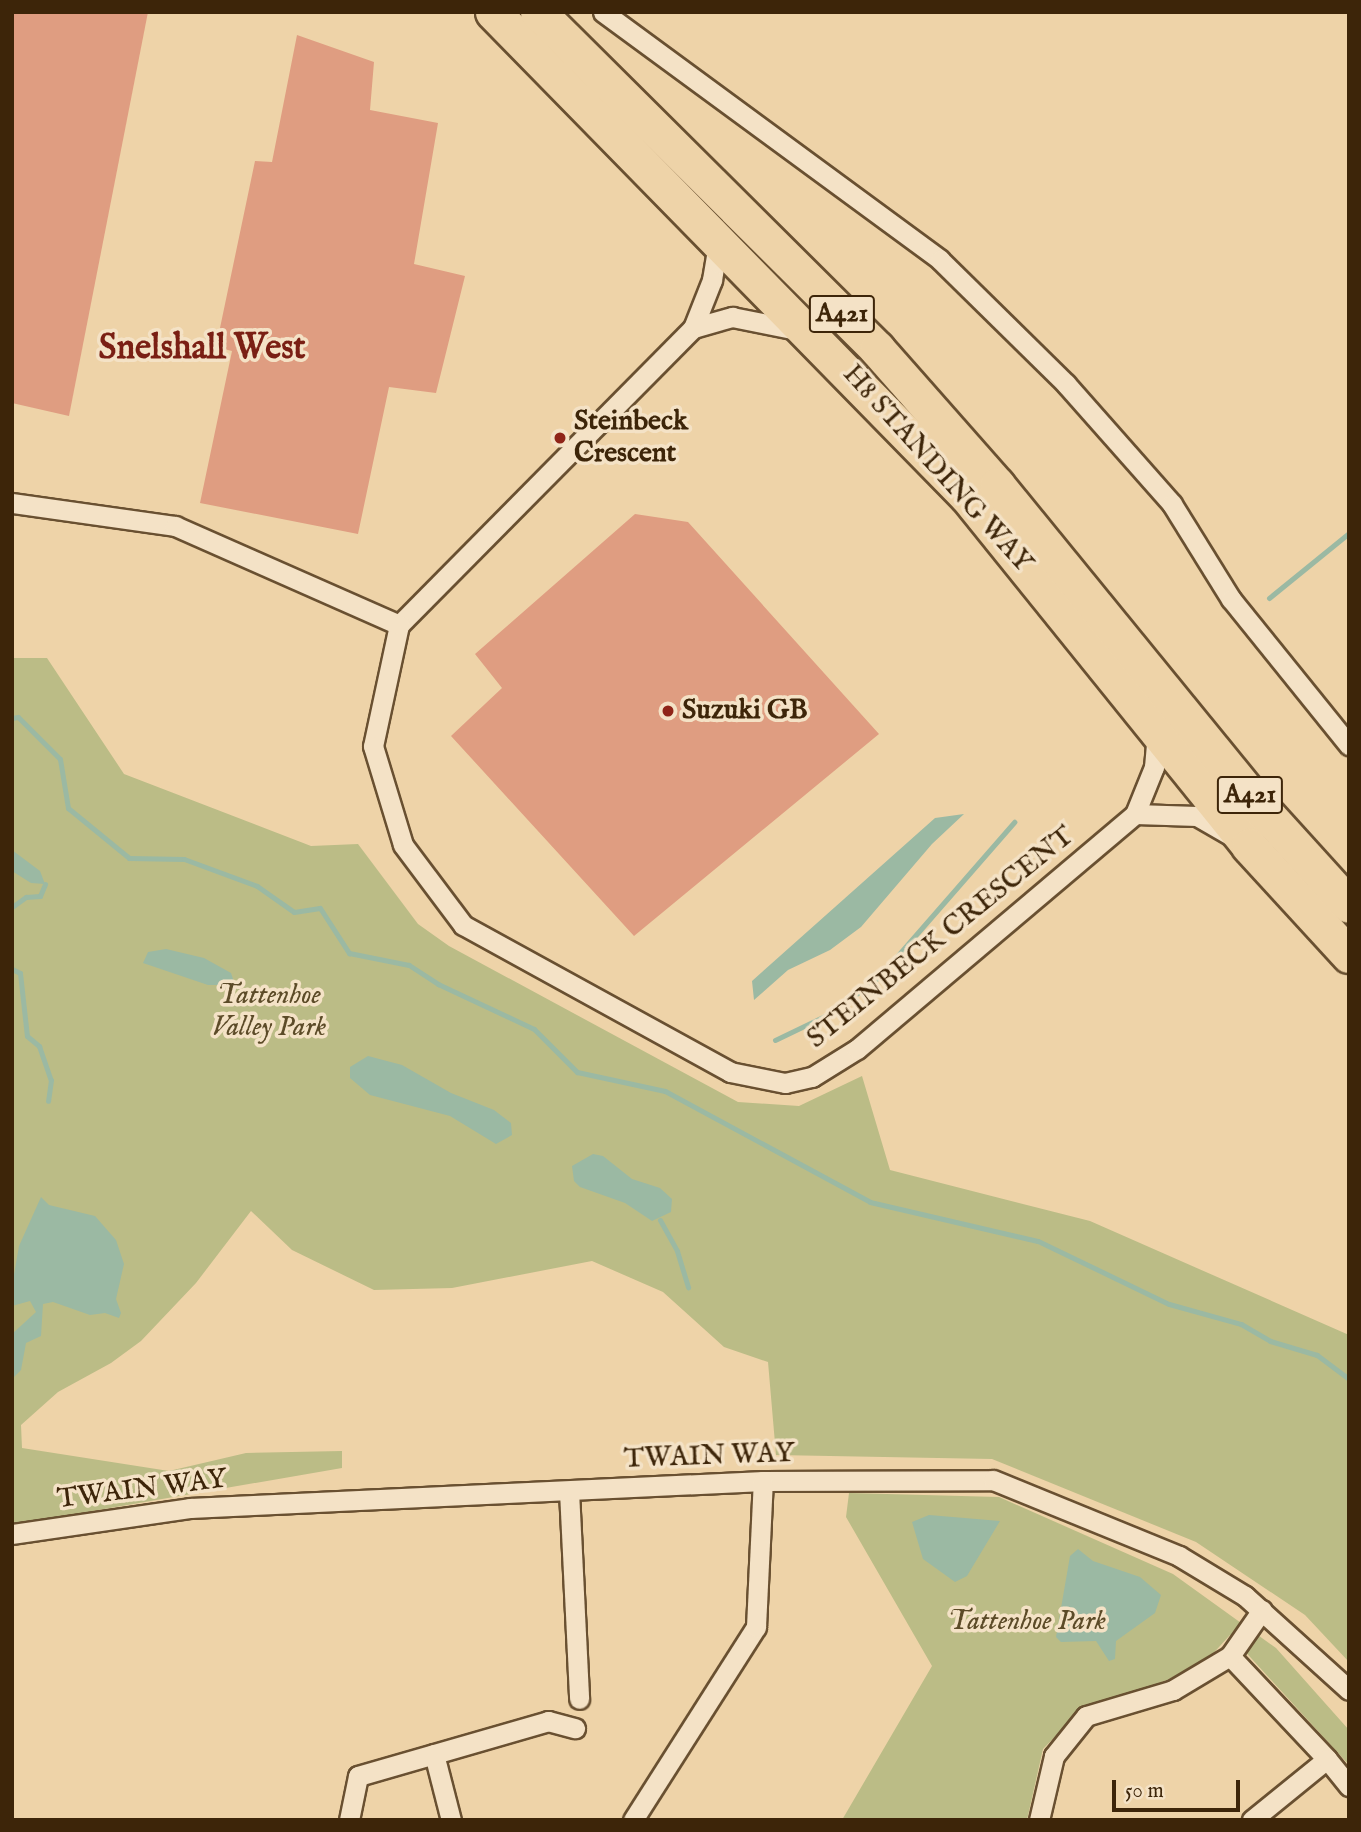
<!DOCTYPE html>
<html>
<head>
<meta charset="utf-8">
<style>
  body { margin:0 }
  #map { position:relative; width:1361px; height:1832px; overflow:hidden; background:#eed3a8; font-family:"IM FELL English",serif }
  div>[style] { position:absolute }
  .green>* { inset:0; background:#bbbc86 }
  .water>* { inset:0; background:#9bb9a3 }
  .stream>* { height:5px; margin:-2.5px; padding:0 2.5px; transform-origin:2.5px; border-radius:2.5px; background:#9bb9a3 }
  .building>* { inset:0; background:#df9d81 }
  .roads { filter:drop-shadow(2px 0 #695031) drop-shadow(-2px 0 #695031) drop-shadow(0 2px #695031) drop-shadow(0 -2px #695031) }
  .street>* { height:19px; margin:-9.5px; padding:0 9.5px; transform-origin:9.5px; border-radius:9.5px; background:#f4e2c6 }
  .highway>* { height:35px; margin:-17.5px; padding:0 17.5px; transform-origin:17.5px; border-radius:17.5px; background:#eed3a8 }
  .dots>* { width:19px; height:19px; translate:-50% -50%; box-sizing:border-box; border:4px solid #f4e2c6; border-radius:50% }
  span { translate:-50% -50%; white-space:nowrap; text-align:center; line-height:1.15; -webkit-text-stroke:7px #f4e2c6; paint-order:stroke }
  .shield-label span { padding:2px 5px; background:#f4e2c6; border:2px solid; border-radius:5px; -webkit-text-stroke-width:0 }
  .shield-label { font-size:26px; color:#3d2509; font-weight:700 }
  .poi-label { font-size:28px; color:#3d2509; font-weight:700 }
  .left { translate:0 -50%; text-align:left }
  .street-label { font-size:28px; color:#3d2509 }
  .park-label { font-size:28px; color:#5c4b28; font-style:italic }
  .district-label { font-size:35px; color:#7a1f14; font-weight:700 }
  .frame { position:absolute; inset:0; border:14px solid #3d2509; pointer-events:none }
  .scale { position:absolute; left:1112px; top:1780px; width:128px; height:32px; box-sizing:border-box; border:4px solid #3d2509; border-top:0; padding-left:9px; font-size:21px; line-height:24px; white-space:nowrap; color:#3d2509; -webkit-text-stroke:5px #f4e2c6; paint-order:stroke }
</style>
</head>
<body>
<div id="map">
  <div class="green">
    <i style="clip-path:polygon(12px 658px,47px 658px,124px 774px,311px 846px,358px 844px,418px 924px,449px 946px,738px 1102px,799px 1106px,862px 1076px,890px 1170px,1090px 1221px,1349px 1335px,1349px 1662px,1305px 1615px,1196px 1542px,992px 1459px,776px 1455px,768px 1362px,724px 1347px,663px 1292px,592px 1261px,452px 1288px,374px 1290px,292px 1250px,251px 1211px,196px 1283px,141px 1341px,111px 1363px,58px 1392px,21px 1425px,22px 1448px,169px 1471px,246px 1453px,342px 1451px,342px 1468px,12px 1525px)"></i>
    <i style="clip-path:polygon(849px 1493px,999px 1497px,1173px 1574px,1276px 1648px,1349px 1730px,1349px 1765px,1230px 1635px,1208px 1659px,1167px 1680px,1081px 1710px,1043px 1749px,1027px 1820px,842px 1820px,932px 1666px,846px 1517px)"></i>
  </div>
  <div class="water">
    <i style="clip-path:polygon(964px 814px,932px 844px,861px 927px,830px 950px,788px 970px,754px 1000px,752px 981px,844px 899px,935px 818px)"></i>
    <i style="clip-path:polygon(12px 850px,40px 871px,45px 884px,31px 883px,12px 871px)"></i>
    <i style="clip-path:polygon(166px 949px,204px 958px,231px 973px,235px 985px,208px 985px,143px 963px,148px 952px)"></i>
    <i style="clip-path:polygon(368px 1056px,402px 1065px,451px 1093px,494px 1110px,511px 1123px,512px 1135px,496px 1144px,450px 1116px,370px 1095px,350px 1078px,350px 1067px)"></i>
    <i style="clip-path:polygon(593px 1154px,603px 1156px,632px 1179px,660px 1188px,672px 1199px,671px 1212px,652px 1221px,625px 1203px,580px 1187px,574px 1181px,572px 1166px)"></i>
    <i style="clip-path:polygon(41px 1197px,49px 1205px,95px 1216px,116px 1240px,124px 1264px,116px 1299px,121px 1313px,119px 1318px,105px 1313px,90px 1315px,53px 1302px,43px 1304px,41px 1336px,26px 1343px,21px 1370px,12px 1379px,12px 1334px,36px 1312px,30px 1301px,12px 1306px,12px 1286px,19px 1246px)"></i>
    <i style="clip-path:polygon(929px 1515px,1000px 1521px,967px 1576px,955px 1582px,923px 1559px,912px 1522px)"></i>
    <i style="clip-path:polygon(1078px 1549px,1093px 1561px,1140px 1577px,1161px 1595px,1155px 1613px,1116px 1641px,1115px 1659px,1109px 1661px,1096px 1641px,1061px 1642px,1056px 1637px,1070px 1556px)"></i>
  </div>
  <div class="stream">
    <i style="left:1269px;top:598px;width:103px;rotate:-39.1deg"></i>
    <i style="left:12px;top:718px;width:6px;rotate:-9deg"></i>
    <i style="left:18px;top:717px;width:59px;rotate:45deg"></i>
    <i style="left:60px;top:759px;width:50px;rotate:80.7deg"></i>
    <i style="left:68px;top:808px;width:79px;rotate:39.3deg"></i>
    <i style="left:129px;top:858px;width:55px;rotate:1deg"></i>
    <i style="left:184px;top:859px;width:78px;rotate:20.3deg"></i>
    <i style="left:257px;top:886px;width:45px;rotate:35.1deg"></i>
    <i style="left:294px;top:912px;width:26px;rotate:-9deg"></i>
    <i style="left:320px;top:908px;width:54px;rotate:57.2deg"></i>
    <i style="left:349px;top:953px;width:61px;rotate:11.3deg"></i>
    <i style="left:409px;top:965px;width:35px;rotate:33deg"></i>
    <i style="left:438px;top:984px;width:106px;rotate:25.1deg"></i>
    <i style="left:534px;top:1029px;width:61px;rotate:45deg"></i>
    <i style="left:577px;top:1072px;width:90px;rotate:12.2deg"></i>
    <i style="left:665px;top:1091px;width:233px;rotate:28.4deg"></i>
    <i style="left:870px;top:1202px;width:172px;rotate:13.1deg"></i>
    <i style="left:1038px;top:1241px;width:145px;rotate:25.7deg"></i>
    <i style="left:1169px;top:1304px;width:75px;rotate:15.5deg"></i>
    <i style="left:1241px;top:1324px;width:34px;rotate:30deg"></i>
    <i style="left:1270px;top:1341px;width:49px;rotate:16.6deg"></i>
    <i style="left:1317px;top:1355px;width:40px;rotate:37deg"></i>
    <i style="left:12px;top:907px;width:17px;rotate:-36deg"></i>
    <i style="left:26px;top:897px;width:14px;rotate:-4deg"></i>
    <i style="left:40px;top:896px;width:13px;rotate:-67deg"></i>
    <i style="left:12px;top:969px;width:9px;rotate:27deg"></i>
    <i style="left:20px;top:973px;width:63px;rotate:83.7deg"></i>
    <i style="left:27px;top:1036px;width:16px;rotate:40deg"></i>
    <i style="left:39px;top:1046px;width:36px;rotate:71deg"></i>
    <i style="left:51px;top:1080px;width:21px;rotate:98deg"></i>
    <i style="left:775px;top:1040px;width:62px;rotate:-25.7deg"></i>
    <i style="left:831px;top:1013px;width:60px;rotate:-36.9deg"></i>
    <i style="left:879px;top:977px;width:206px;rotate:-48.9deg"></i>
    <i style="left:660px;top:1220px;width:35px;rotate:61deg"></i>
    <i style="left:677px;top:1251px;width:38px;rotate:73deg"></i>
  </div>
  <div class="building">
    <i style="clip-path:polygon(12px 12px,148px 12px,69px 416px,12px 403px)"></i>
    <i style="clip-path:polygon(297px 35px,374px 62px,370px 110px,438px 123px,414px 264px,465px 276px,436px 393px,389px 387px,358px 534px,200px 503px,232px 351px,216px 347px,255px 161px,272px 162px)"></i>
    <i style="clip-path:polygon(635px 514px,688px 522px,879px 734px,634px 936px,451px 736px,502px 688px,475px 654px)"></i>
  </div>
  <div class="roads">
    <div class="street">
      <i style="left:603px;top:12px;width:418px;rotate:36.3deg"></i>
      <i style="left:940px;top:260px;width:177px;rotate:44.5deg"></i>
      <i style="left:1066px;top:384px;width:160px;rotate:48.5deg"></i>
      <i style="left:1172px;top:504px;width:112px;rotate:58.2deg"></i>
      <i style="left:1231px;top:599px;width:188px;rotate:51.1deg"></i>
      <i style="left:719px;top:238px;width:43px;rotate:99.5deg"></i>
      <i style="left:712px;top:280px;width:52px;rotate:111.6deg"></i>
      <i style="left:693px;top:328px;width:418px;rotate:134.7deg"></i>
      <i style="left:399px;top:625px;width:124px;rotate:102.1deg"></i>
      <i style="left:373px;top:746px;width:103px;rotate:73.1deg"></i>
      <i style="left:403px;top:845px;width:100px;rotate:53.1deg"></i>
      <i style="left:463px;top:925px;width:305px;rotate:28.8deg"></i>
      <i style="left:730px;top:1072px;width:56px;rotate:11.3deg"></i>
      <i style="left:785px;top:1083px;width:28px;rotate:-13deg"></i>
      <i style="left:812px;top:1077px;width:53px;rotate:-31.9deg"></i>
      <i style="left:857px;top:1049px;width:364px;rotate:-40.2deg"></i>
      <i style="left:1135px;top:814px;width:51px;rotate:-68deg"></i>
      <i style="left:1154px;top:767px;width:32px;rotate:-85deg"></i>
      <i style="left:693px;top:328px;width:41px;rotate:-15.8deg"></i>
      <i style="left:732px;top:317px;width:66px;rotate:11.3deg"></i>
      <i style="left:12px;top:503px;width:165px;rotate:8deg"></i>
      <i style="left:175px;top:526px;width:245px;rotate:23.8deg"></i>
      <i style="left:1135px;top:814px;width:62px;rotate:1.8deg"></i>
      <i style="left:1197px;top:816px;width:38px;rotate:30deg"></i>
      <i style="left:569px;top:1491px;width:208px;rotate:87.2deg"></i>
      <i style="left:12px;top:1534px;width:180px;rotate:-8.3deg"></i>
      <i style="left:190px;top:1508px;width:574px;rotate:-2.7deg"></i>
      <i style="left:763px;top:1481px;width:230px;rotate:-0.2deg"></i>
      <i style="left:993px;top:1480px;width:201px;rotate:22.2deg"></i>
      <i style="left:1179px;top:1556px;width:77px;rotate:31.2deg"></i>
      <i style="left:1245px;top:1596px;width:140px;rotate:42.1deg"></i>
      <i style="left:1230px;top:1656px;width:141px;rotate:46.7deg"></i>
      <i style="left:1327px;top:1759px;width:97px;rotate:140.9deg"></i>
      <i style="left:434px;top:1754px;width:68px;rotate:75.6deg"></i>
      <i style="left:1327px;top:1759px;width:35px;rotate:51deg"></i>
      <i style="left:349px;top:1820px;width:45px;rotate:-78.4deg"></i>
      <i style="left:358px;top:1776px;width:198px;rotate:-16.1deg"></i>
      <i style="left:548px;top:1721px;width:28px;rotate:15deg"></i>
      <i style="left:633px;top:1820px;width:229px;rotate:-57.5deg"></i>
      <i style="left:756px;top:1627px;width:146px;rotate:-87.3deg"></i>
      <i style="left:1039px;top:1820px;width:66px;rotate:-76.8deg"></i>
      <i style="left:1054px;top:1756px;width:51px;rotate:-51.3deg"></i>
      <i style="left:1086px;top:1716px;width:91px;rotate:-16.6deg"></i>
      <i style="left:1173px;top:1690px;width:66px;rotate:-30.8deg"></i>
      <i style="left:1230px;top:1656px;width:56px;rotate:-55.2deg"></i>
    </div>
    <div class="highway">
      <i style="left:493px;top:12px;width:677px;rotate:45.6deg"></i>
      <i style="left:967px;top:496px;width:449px;rotate:51.1deg"></i>
      <i style="left:1249px;top:846px;width:148px;rotate:47.5deg"></i>
      <i style="left:538px;top:12px;width:478px;rotate:44.8deg"></i>
      <i style="left:877px;top:349px;width:181px;rotate:48.6deg"></i>
      <i style="left:997px;top:485px;width:416px;rotate:50.8deg"></i>
      <i style="left:1260px;top:807px;width:132px;rotate:47.8deg"></i>
    </div>
  </div>
  <div class="dots">
    <i style="left:560px;top:438px;background:#8f2418"></i>
    <i style="left:668px;top:711px;background:#8f2418"></i>
  </div>
  <div class="shield-label">
    <span style="left:842px;top:314px">A421</span>
    <span style="left:1250px;top:795px">A421</span>
  </div>
  <div class="poi-label">
    <span class="left" style="left:574px;top:438px">Steinbeck<br>Crescent</span>
    <span class="left" style="left:682px;top:711px">Suzuki GB</span>
  </div>
  <div class="street-label">
    <span style="left:937px;top:469px;rotate:48deg">H8 STANDING WAY</span>
    <span style="left:941px;top:938px;rotate:-39deg">STEINBECK CRESCENT</span>
    <span style="left:709px;top:1457px;rotate:-2deg">TWAIN WAY</span>
    <span style="left:142px;top:1490px;rotate:-7deg">TWAIN WAY</span>
  </div>
  <div class="park-label">
    <span style="left:269px;top:1012px">Tattenhoe<br>Valley Park</span>
    <span style="left:1027px;top:1622px">Tattenhoe Park</span>
  </div>
  <div class="district-label">
    <span style="left:202px;top:349px">Snelshall West</span>
  </div>
  <div class="frame"></div>
  <div class="scale">50 m</div>
</div>
</body>
</html>
